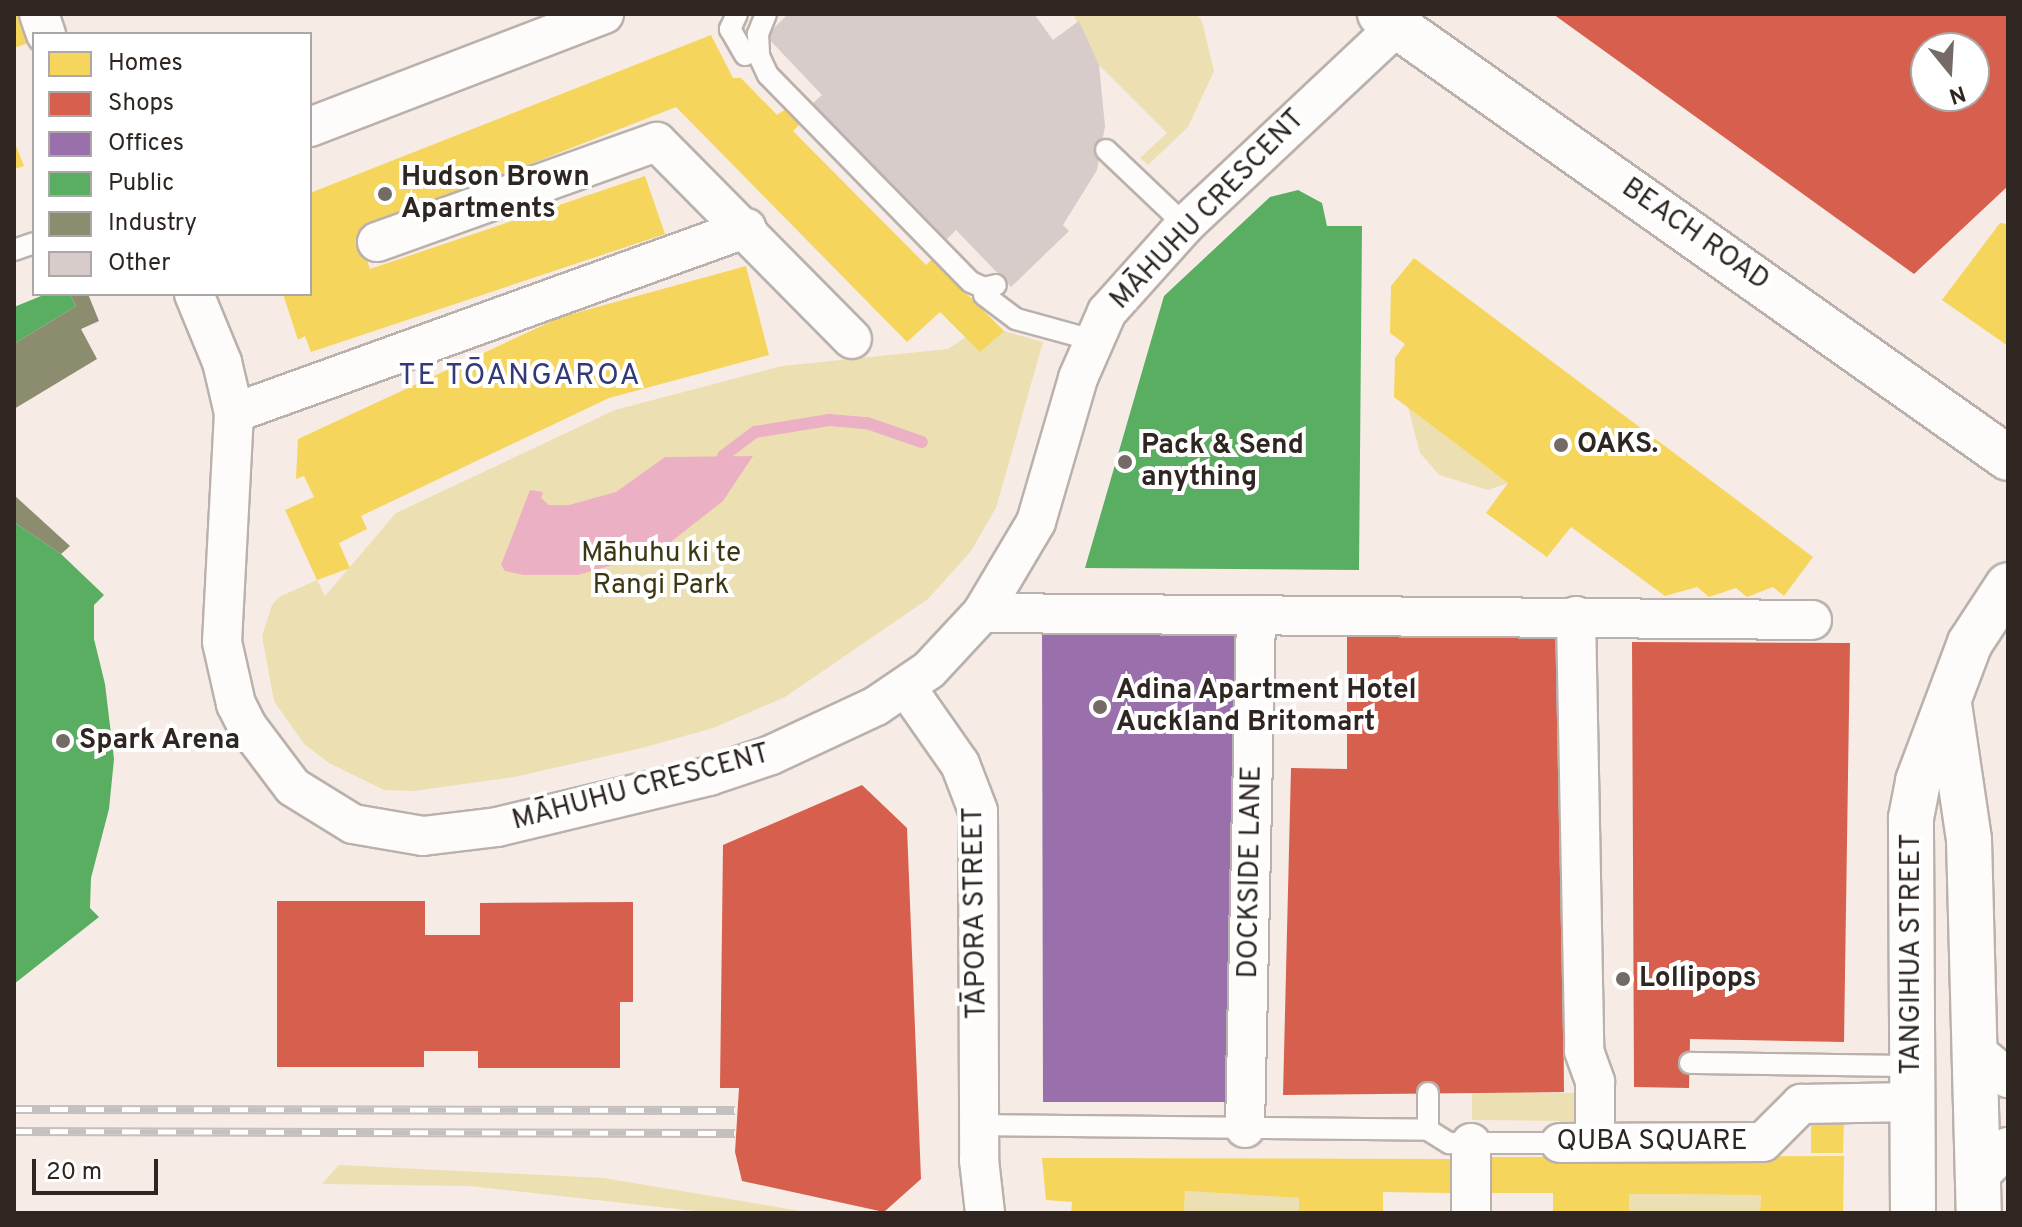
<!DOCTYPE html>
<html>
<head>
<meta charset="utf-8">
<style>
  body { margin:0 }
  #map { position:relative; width:2022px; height:1227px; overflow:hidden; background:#f6ebe5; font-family:Overpass,sans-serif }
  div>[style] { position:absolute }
  .green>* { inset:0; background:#ece0b3 }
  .water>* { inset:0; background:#ecb0c4 }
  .homes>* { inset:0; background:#f6d55c }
  .shops>* { inset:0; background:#d6604d }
  .offices>* { inset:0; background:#9970ab }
  .public>* { inset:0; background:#5aae61 }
  .industry>* { inset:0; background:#8c8c6e }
  .stream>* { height:12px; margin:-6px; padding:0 6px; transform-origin:6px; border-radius:6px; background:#ecb0c4 }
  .building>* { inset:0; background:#d7ccca }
  .roads { filter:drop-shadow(2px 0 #bab1ac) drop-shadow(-2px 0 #bab1ac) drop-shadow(0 2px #bab1ac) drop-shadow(0 -2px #bab1ac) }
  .lane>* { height:20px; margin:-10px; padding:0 10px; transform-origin:10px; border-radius:10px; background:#fefcfb }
  .street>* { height:38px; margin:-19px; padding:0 19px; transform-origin:19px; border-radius:19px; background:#fefcfb }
  .secondary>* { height:44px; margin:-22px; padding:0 22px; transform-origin:22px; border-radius:22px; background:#fefcfb }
  .rail>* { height:9px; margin-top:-4.5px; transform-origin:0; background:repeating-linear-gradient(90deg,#fff 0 18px,#c4c0bf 0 36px); box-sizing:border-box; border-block:2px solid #c4c0bf }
  .dots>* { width:22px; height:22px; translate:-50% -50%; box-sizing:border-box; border:4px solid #fff; border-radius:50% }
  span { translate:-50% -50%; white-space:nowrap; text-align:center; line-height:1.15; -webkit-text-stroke:8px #fff; paint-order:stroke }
  .poi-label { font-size:28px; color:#2f2622; font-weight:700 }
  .left { translate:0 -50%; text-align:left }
  .street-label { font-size:28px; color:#2f2622 }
  .park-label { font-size:28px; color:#3d3612 }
  .neighbourhood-label { font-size:30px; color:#343a75; letter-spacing:2px }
  .frame { position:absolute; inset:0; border:16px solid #2f2622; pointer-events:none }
  .legend { position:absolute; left:32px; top:32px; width:280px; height:264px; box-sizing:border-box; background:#fff; border:2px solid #aca8a7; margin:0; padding:10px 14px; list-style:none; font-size:24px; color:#2f2622 }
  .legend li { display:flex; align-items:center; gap:16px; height:40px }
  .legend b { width:40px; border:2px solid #aca8a7 }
  .north { position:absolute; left:1910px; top:32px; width:80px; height:80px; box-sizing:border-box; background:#fff; border:2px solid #aca8a7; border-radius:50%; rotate:162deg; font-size:22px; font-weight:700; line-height:32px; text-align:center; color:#2f2622 }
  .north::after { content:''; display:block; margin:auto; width:28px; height:36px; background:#756b66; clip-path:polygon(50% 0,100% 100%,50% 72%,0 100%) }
  .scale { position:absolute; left:32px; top:1159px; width:126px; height:36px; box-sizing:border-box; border:4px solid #2f2622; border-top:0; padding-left:10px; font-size:24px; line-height:28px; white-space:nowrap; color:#2f2622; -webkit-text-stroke:6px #fff; paint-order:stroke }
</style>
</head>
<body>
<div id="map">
  <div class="green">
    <i style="clip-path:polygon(1073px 14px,1196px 14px,1202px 21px,1214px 71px,1188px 127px,1148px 165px,1140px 158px,1167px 133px,1099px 65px)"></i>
    <i style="clip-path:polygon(1004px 331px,1043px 342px,996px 508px,971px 551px,928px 599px,785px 697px,713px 728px,642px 748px,514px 777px,414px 791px,384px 790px,329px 763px,304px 744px,274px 701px,262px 636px,272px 605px,279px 597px,317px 580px,325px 596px,396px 513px,615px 410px,782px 366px,948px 349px,966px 337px)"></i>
    <i style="clip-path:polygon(1408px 407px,1508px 483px,1488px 490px,1439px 475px,1420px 453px)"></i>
    <i style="clip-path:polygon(1472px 1092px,1581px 1093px,1581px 1128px,1560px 1128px,1560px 1121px,1472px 1120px)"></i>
    <i style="clip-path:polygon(339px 1165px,604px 1178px,813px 1213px,714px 1213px,469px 1186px,322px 1184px)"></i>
    <i style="clip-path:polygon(1185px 1191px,1299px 1198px,1299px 1213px,1184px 1213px)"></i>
    <i style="clip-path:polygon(1629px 1194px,1761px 1195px,1760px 1213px,1629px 1213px)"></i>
  </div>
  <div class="water">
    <i style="clip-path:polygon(753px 456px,723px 501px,658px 552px,578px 575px,524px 575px,505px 571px,501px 565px,530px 490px,543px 492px,541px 498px,549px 505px,569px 505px,616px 492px,665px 457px)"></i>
  </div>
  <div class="homes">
    <i style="clip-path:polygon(14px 14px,39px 14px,34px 41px,14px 48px)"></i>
    <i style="clip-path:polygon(711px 35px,733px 78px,741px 78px,777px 115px,787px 108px,800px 124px,793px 131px,926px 265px,932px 259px,1004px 331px,980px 352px,940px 312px,907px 342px,676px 107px,357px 232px,370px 269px,645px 176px,665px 234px,311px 352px,305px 336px,298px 340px,283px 294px,310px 294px,310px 193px)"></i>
    <i style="clip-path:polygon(14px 141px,24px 166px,14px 169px)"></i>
    <i style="clip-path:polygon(2000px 223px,2008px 224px,2008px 346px,1942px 300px)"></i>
    <i style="clip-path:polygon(1414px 258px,1813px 557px,1784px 596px,1773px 587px,1747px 597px,1736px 588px,1709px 597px,1697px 587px,1665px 596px,1571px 527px,1547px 557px,1486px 513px,1508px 483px,1394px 397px,1395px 358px,1405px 344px,1390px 333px,1391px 286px)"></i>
    <i style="clip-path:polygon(746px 266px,769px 355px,609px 398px,361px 516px,367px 529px,339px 543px,350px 568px,317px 580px,285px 510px,314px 497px,304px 476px,296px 479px,298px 439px,561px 317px)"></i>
    <i style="clip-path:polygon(1811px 1118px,1844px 1119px,1843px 1153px,1811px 1153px)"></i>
    <i style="clip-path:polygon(1844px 1156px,1843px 1213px,1760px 1213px,1761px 1195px,1629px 1194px,1629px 1213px,1553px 1213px,1553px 1193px,1485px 1193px,1485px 1157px)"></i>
    <i style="clip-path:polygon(1042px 1158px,1450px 1159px,1450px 1193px,1383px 1192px,1383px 1213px,1299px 1213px,1299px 1198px,1185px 1191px,1184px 1213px,1071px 1213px,1072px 1202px,1046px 1200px)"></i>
  </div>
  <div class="shops">
    <i style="clip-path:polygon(evenodd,1553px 14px,2008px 14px,2008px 186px,1914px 274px,1553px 14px,1926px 48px,1974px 48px,1974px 96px,1926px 96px,1926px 48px)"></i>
    <i style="clip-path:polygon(1347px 635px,1560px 638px,1564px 1092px,1283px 1095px,1291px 768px,1347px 769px)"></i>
    <i style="clip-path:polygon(1632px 642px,1850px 643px,1844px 1042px,1690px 1039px,1689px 1088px,1634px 1087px)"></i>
    <i style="clip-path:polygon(862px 785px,907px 828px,921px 1179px,884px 1212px,742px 1181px,735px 1152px,739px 1088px,720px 1088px,723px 845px)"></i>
    <i style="clip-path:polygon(277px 901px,425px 901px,425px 935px,480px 935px,480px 903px,633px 902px,633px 1002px,620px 1002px,620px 1068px,478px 1068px,478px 1051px,424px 1051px,424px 1067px,277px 1067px)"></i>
  </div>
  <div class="offices">
    <i style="clip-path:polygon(1042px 630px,1236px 633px,1228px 1102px,1043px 1102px)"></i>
  </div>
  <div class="public">
    <i style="clip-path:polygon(1298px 190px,1322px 203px,1327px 226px,1362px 226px,1359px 570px,1085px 568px,1164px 296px,1270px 197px)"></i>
    <i style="clip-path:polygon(46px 294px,70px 294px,76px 306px,14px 344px,14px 307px)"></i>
    <i style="clip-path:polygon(14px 522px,61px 554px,104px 595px,94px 605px,94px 639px,105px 684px,114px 759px,109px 809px,91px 878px,90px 908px,99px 917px,14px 984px)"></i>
  </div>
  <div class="industry">
    <i style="clip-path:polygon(70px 294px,88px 294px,99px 321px,81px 329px,97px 359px,14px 409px,14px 344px,76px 306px)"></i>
    <i style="clip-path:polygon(14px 495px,70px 546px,61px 554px,14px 522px)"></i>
  </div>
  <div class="stream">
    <i style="left:723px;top:456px;width:40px;rotate:-37deg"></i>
    <i style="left:755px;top:432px;width:75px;rotate:-9.2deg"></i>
    <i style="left:829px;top:420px;width:38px;rotate:5deg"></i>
    <i style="left:867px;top:423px;width:58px;rotate:19.1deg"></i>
  </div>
  <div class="building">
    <i style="clip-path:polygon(788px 14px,1034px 14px,1053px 40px,1079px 21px,1099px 65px,1105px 126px,1097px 170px,1063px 225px,1069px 231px,1011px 287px,956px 230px,946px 240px,812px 104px,822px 95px,766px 36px)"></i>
  </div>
  <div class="roads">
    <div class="lane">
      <i style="left:737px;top:14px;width:17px;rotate:115deg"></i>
      <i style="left:730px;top:29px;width:30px;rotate:60deg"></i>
      <i style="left:766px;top:14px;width:22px;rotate:112deg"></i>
      <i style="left:758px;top:34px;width:22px;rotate:87deg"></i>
      <i style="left:759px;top:56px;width:21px;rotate:65deg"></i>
      <i style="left:768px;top:75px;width:290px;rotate:45.6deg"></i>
      <i style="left:971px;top:282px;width:14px;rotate:25deg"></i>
      <i style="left:984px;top:288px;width:12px;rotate:-14deg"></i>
      <i style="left:1106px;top:150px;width:109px;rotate:43.5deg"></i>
      <i style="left:14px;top:250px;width:21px;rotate:-19deg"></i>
      <i style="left:984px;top:295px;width:40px;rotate:37deg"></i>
      <i style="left:1016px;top:319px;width:79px;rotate:15.4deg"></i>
      <i style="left:1690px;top:1063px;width:222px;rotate:0.8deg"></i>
      <i style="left:979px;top:1125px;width:449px;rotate:0.6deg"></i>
      <i style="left:1428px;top:1130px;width:37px;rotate:-90deg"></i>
      <i style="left:1428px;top:1130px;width:25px;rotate:32deg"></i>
      <i style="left:1449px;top:1143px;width:111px"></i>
    </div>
    <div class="street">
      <i style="left:39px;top:14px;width:21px;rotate:71deg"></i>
      <i style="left:310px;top:127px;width:315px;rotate:-21deg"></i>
      <i style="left:377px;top:242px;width:297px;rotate:-19.7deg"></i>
      <i style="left:657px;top:142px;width:277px;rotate:45.3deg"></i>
      <i style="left:194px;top:294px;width:74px;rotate:67.6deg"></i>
      <i style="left:222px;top:362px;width:52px;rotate:76.8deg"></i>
      <i style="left:234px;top:413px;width:229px;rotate:93deg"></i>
      <i style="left:222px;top:642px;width:64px;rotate:77.3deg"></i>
      <i style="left:236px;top:704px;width:25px;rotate:63deg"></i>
      <i style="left:247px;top:726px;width:76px;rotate:53deg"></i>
      <i style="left:293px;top:787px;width:70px;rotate:31.7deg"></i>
      <i style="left:353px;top:824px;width:71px;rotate:9.7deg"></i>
      <i style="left:423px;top:836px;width:75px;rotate:-6.9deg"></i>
      <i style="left:497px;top:827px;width:218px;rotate:-13.5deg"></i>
      <i style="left:709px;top:776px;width:65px;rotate:-18.7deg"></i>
      <i style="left:771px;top:755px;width:116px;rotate:-25deg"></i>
      <i style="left:876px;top:706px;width:64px;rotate:-34.2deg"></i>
      <i style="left:929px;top:670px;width:78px;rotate:-47.1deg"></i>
      <i style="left:982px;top:613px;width:106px;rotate:-59.3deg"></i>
      <i style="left:1036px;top:522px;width:150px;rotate:-73.7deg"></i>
      <i style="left:1078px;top:378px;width:72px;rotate:-66.3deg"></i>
      <i style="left:1107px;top:312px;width:117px;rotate:-48.1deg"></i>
      <i style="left:1185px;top:225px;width:289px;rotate:-43.2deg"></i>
      <i style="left:234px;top:413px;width:545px;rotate:-19.83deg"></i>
      <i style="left:982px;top:613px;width:830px;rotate:0.48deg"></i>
      <i style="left:1576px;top:616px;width:435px;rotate:88.9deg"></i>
      <i style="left:1584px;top:1051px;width:33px;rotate:70deg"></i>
      <i style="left:1595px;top:1082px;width:60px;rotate:90deg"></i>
      <i style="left:906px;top:687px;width:94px;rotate:55deg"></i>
      <i style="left:960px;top:764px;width:50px;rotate:69deg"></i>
      <i style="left:978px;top:811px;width:349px;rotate:89.8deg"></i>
      <i style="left:979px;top:1160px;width:53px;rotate:83.5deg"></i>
      <i style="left:1975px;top:1051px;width:43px;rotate:39.3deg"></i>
      <i style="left:1245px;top:1128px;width:512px;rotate:-88.77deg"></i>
      <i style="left:1560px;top:1143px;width:203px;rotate:-0.3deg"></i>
      <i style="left:1763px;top:1142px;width:54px;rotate:-45deg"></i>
      <i style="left:1801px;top:1104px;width:111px;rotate:-1deg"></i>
      <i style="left:1977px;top:1178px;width:44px;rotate:-45deg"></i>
      <i style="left:1471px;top:1213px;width:70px;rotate:-90deg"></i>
    </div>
    <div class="secondary">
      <i style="left:1380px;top:14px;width:769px;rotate:35.26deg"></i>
      <i style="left:1949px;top:704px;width:137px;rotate:81.6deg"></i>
      <i style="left:1969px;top:840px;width:373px;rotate:88.5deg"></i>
      <i style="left:1913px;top:1213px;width:395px;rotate:-90.3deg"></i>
      <i style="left:1911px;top:818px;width:38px;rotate:-79deg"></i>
      <i style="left:1918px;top:781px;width:147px;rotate:-69.4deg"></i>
      <i style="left:1970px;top:643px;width:69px;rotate:-56.8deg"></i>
    </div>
  </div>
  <div class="rail">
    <i style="left:14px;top:1109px;width:721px;rotate:0.08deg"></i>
    <i style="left:14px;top:1131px;width:721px;rotate:0.16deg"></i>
  </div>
  <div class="dots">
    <i style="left:385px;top:194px;background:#756b66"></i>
    <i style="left:1561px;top:445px;background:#756b66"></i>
    <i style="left:1125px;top:462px;background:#756b66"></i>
    <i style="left:1100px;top:707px;background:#756b66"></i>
    <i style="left:63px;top:741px;background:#756b66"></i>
    <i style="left:1623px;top:979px;background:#756b66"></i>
  </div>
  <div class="poi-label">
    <span class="left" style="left:401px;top:194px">Hudson Brown<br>Apartments</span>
    <span class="left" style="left:1577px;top:445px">OAKS.</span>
    <span class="left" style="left:1141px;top:462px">Pack &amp; Send<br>anything</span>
    <span class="left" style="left:1116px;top:707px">Adina Apartment Hotel<br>Auckland Britomart</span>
    <span class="left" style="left:79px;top:741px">Spark Arena</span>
    <span class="left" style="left:1639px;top:979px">Lollipops</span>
  </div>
  <div class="street-label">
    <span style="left:1208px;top:210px;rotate:-46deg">MĀHUHU CRESCENT</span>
    <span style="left:1695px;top:235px;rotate:35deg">BEACH ROAD</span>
    <span style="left:641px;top:788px;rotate:-15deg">MĀHUHU CRESCENT</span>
    <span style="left:1251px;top:872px;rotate:-89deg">DOCKSIDE LANE</span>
    <span style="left:976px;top:913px;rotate:-91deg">TĀPORA STREET</span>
    <span style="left:1912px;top:954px;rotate:-90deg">TANGIHUA STREET</span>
    <span style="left:1652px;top:1142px">QUBA SQUARE</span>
  </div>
  <div class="park-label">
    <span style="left:661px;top:570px">Māhuhu ki te<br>Rangi Park</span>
  </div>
  <div class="neighbourhood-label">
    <span style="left:520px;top:377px">TE TŌANGAROA</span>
  </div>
  <div class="frame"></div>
  <ul class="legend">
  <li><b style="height:22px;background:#f6d55c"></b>Homes</li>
  <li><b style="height:22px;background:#d6604d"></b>Shops</li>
  <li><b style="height:22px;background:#9970ab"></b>Offices</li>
  <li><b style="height:22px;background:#5aae61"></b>Public</li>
  <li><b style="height:22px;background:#8c8c6e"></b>Industry</li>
  <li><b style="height:22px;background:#d7ccca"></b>Other</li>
  </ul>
  <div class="north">N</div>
  <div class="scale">20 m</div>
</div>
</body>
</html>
